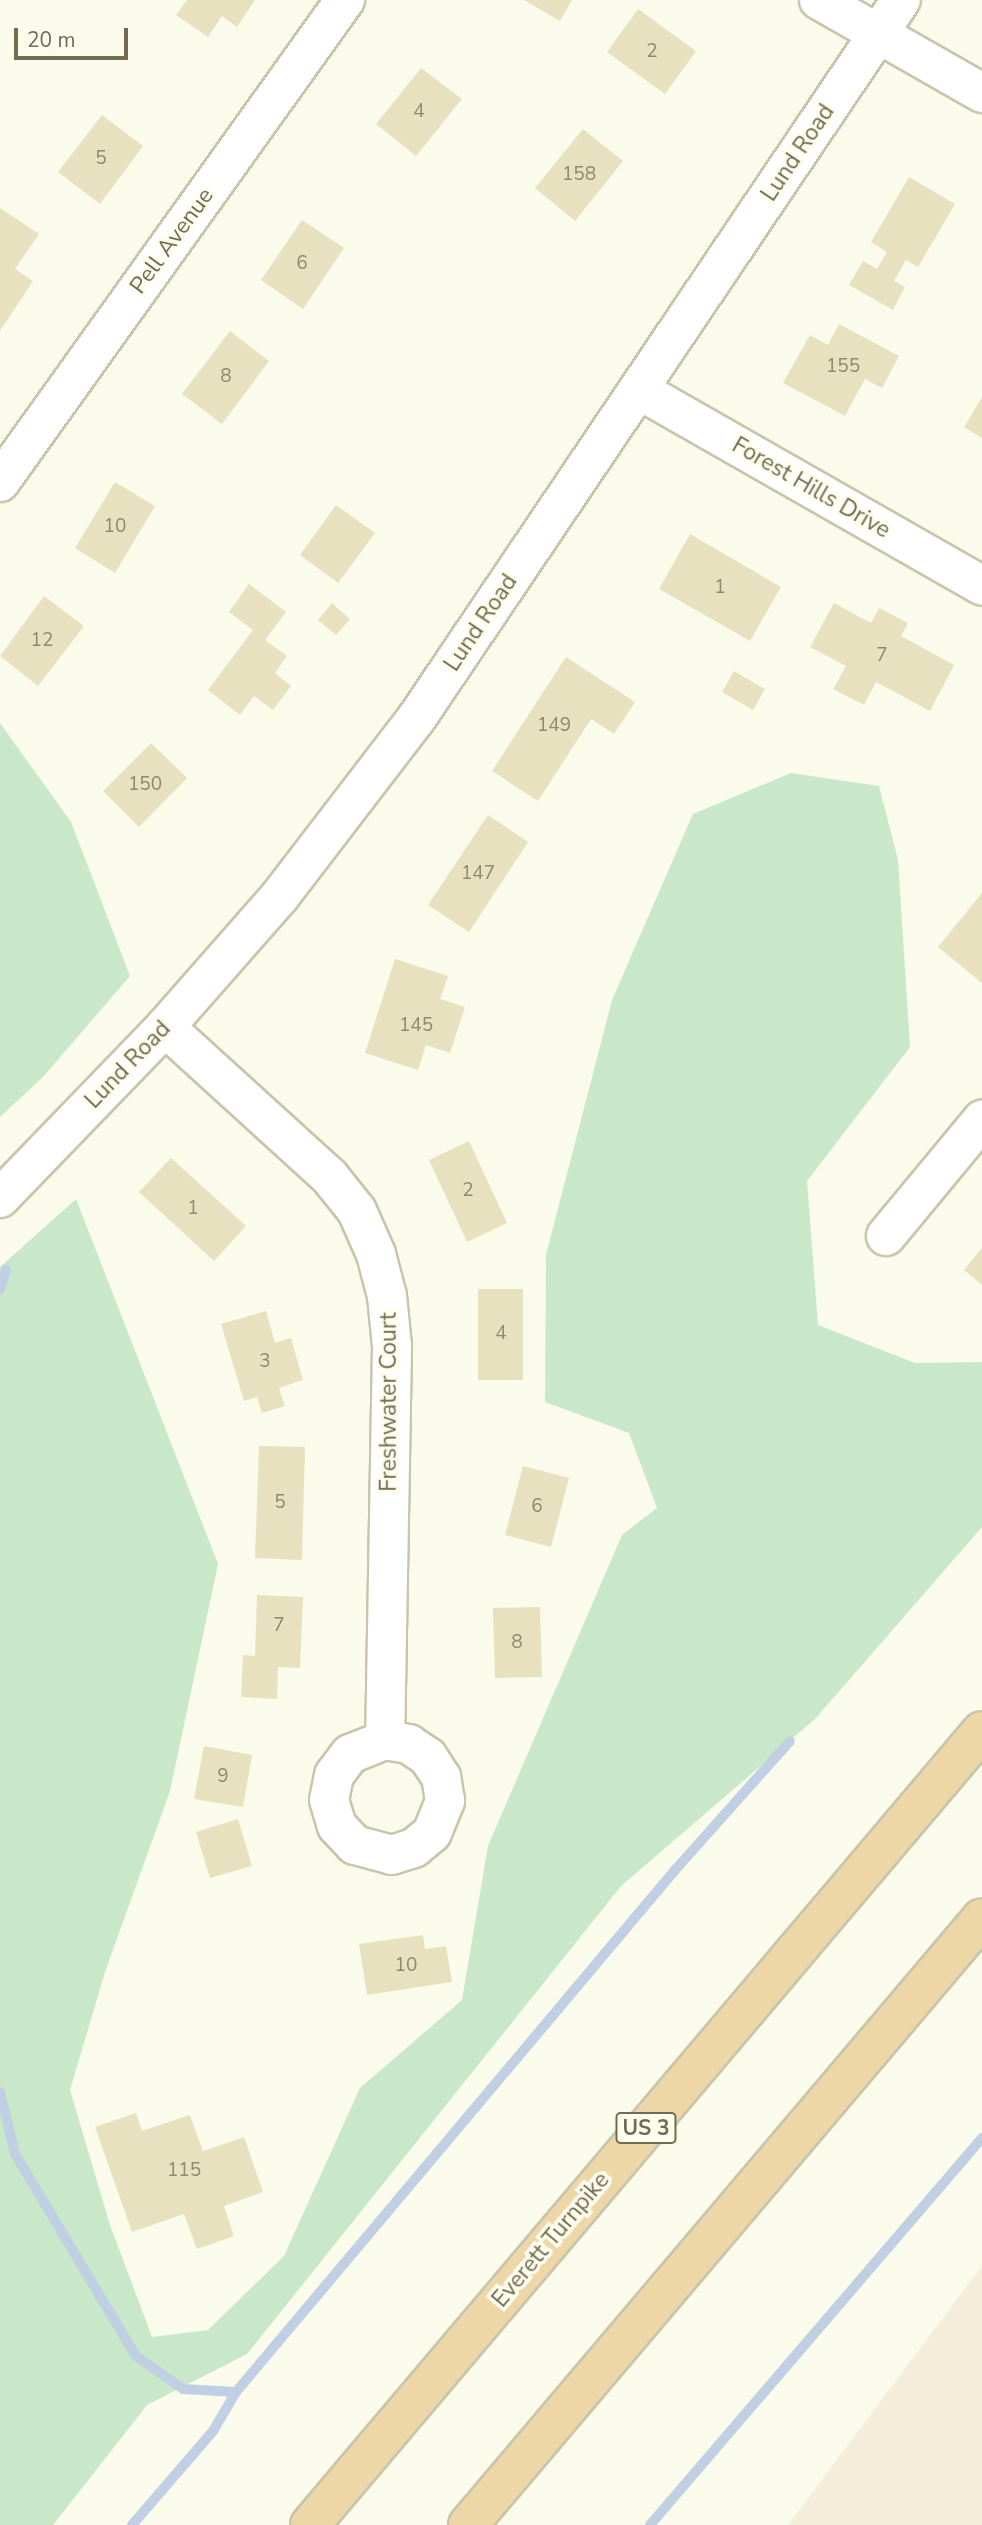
<!DOCTYPE html>
<html>
<head>
<meta charset="utf-8">
<style>
  body { margin:0 }
  #map { position:relative; width:982px; height:2525px; overflow:hidden; background:#fafbea; font-family:"Nunito Sans",sans-serif }
  div>[style] { position:absolute }
  .commercial>* { inset:0; background:#f4edd9 }
  .green>* { inset:0; background:#c9e7c9 }
  .stream>* { height:10px; margin:-5px; padding:0 5px; transform-origin:5px; border-radius:5px; background:#c0cfe3 }
  .building>* { inset:0; background:#e8e1bf }
  .roads { filter:drop-shadow(2px 0 #c9c5ad) drop-shadow(-2px 0 #c9c5ad) drop-shadow(0 2px #c9c5ad) drop-shadow(0 -2px #c9c5ad) }
  .minor>* { height:38px; margin:-19px; padding:0 19px; transform-origin:19px; border-radius:19px; background:#fff }
  .tertiary>* { height:38px; margin:-19px; padding:0 19px; transform-origin:19px; border-radius:19px; background:#fff }
  .motorway>* { height:38px; margin:-19px; padding:0 19px; transform-origin:19px; border-radius:19px; background:#eed7a7 }
  span { translate:-50% -50%; white-space:nowrap; text-align:center; line-height:1.15; -webkit-text-stroke:7px #fdfdf0; paint-order:stroke }
  .number-label { font-size:19px; color:#90886b }
  .number-label span { -webkit-text-stroke-width:0 }
  .shield-label span { padding:2px 5px; background:#fdfdf0; border:2px solid; border-radius:5px; -webkit-text-stroke-width:0 }
  .shield-label { font-size:21px; color:#736b4f; font-weight:700 }
  .street-label { font-size:23px; color:#736b4f }
  .scale { position:absolute; left:14px; top:28px; width:114px; height:32px; box-sizing:border-box; border:4px solid #736b4f; border-top:0; padding-left:9px; font-size:21px; line-height:24px; white-space:nowrap; color:#736b4f; -webkit-text-stroke:5px #fdfdf0; paint-order:stroke }
</style>
</head>
<body>
<div id="map">
  <div class="commercial">
    <i style="clip-path:polygon(982px 2266px,982px 2525px,788px 2525px)"></i>
  </div>
  <div class="green">
    <i style="clip-path:polygon(0 723px,71px 822px,130px 976px,43px 1077px,0 1117px)"></i>
    <i style="clip-path:polygon(791px 773px,879px 786px,898px 860px,910px 1047px,807px 1181px,818px 1325px,915px 1363px,982px 1362px,982px 1527px,815px 1719px,621px 1886px,247px 2354px,147px 2405px,53px 2525px,0 2525px,0 1267px,76px 1199px,218px 1564px,170px 1791px,105px 1972px,70px 2090px,110px 2225px,152px 2337px,208px 2330px,284px 2256px,360px 2088px,462px 2000px,488px 1846px,622px 1535px,657px 1508px,629px 1433px,545px 1402px,546px 1255px,612px 1000px,693px 814px)"></i>
  </div>
  <div class="stream">
    <i style="left:0;top:1289px;width:20px;rotate:-72deg"></i>
    <i style="left:0;top:2092px;width:64px;rotate:76.4deg"></i>
    <i style="left:15px;top:2154px;width:235px;rotate:59.1deg"></i>
    <i style="left:136px;top:2356px;width:57px;rotate:35.1deg"></i>
    <i style="left:183px;top:2389px;width:53px;rotate:3.2deg"></i>
    <i style="left:236px;top:2392px;width:683px;rotate:-49.93deg"></i>
    <i style="left:676px;top:1869px;width:171px;rotate:-48.3deg"></i>
    <i style="left:132px;top:2525px;width:124px;rotate:-49.2deg"></i>
    <i style="left:213px;top:2431px;width:45px;rotate:-59.5deg"></i>
    <i style="left:650px;top:2525px;width:510px;rotate:-49.37deg"></i>
  </div>
  <div class="building">
    <i style="clip-path:polygon(187px 0,255px 0,237px 27px,222px 16px,208px 37px,176px 15px)"></i>
    <i style="clip-path:polygon(524px 0,572px 0,560px 21px)"></i>
    <i style="clip-path:polygon(638px 9px,696px 51px,665px 94px,607px 52px)"></i>
    <i style="clip-path:polygon(421px 68px,462px 99px,416px 156px,376px 124px)"></i>
    <i style="clip-path:polygon(102px 115px,143px 146px,100px 204px,58px 172px)"></i>
    <i style="clip-path:polygon(583px 129px,623px 161px,575px 221px,535px 188px)"></i>
    <i style="clip-path:polygon(909px 177px,955px 204px,918px 267px,906px 260px,894px 281px,905px 287px,893px 310px,849px 285px,863px 261px,877px 269px,887px 252px,871px 242px)"></i>
    <i style="clip-path:polygon(0 208px,39px 234px,15px 269px,33px 281px,0 331px)"></i>
    <i style="clip-path:polygon(302px 220px,344px 248px,303px 309px,261px 280px)"></i>
    <i style="clip-path:polygon(839px 324px,899px 356px,882px 388px,865px 379px,845px 416px,783px 383px,810px 335px,828px 345px)"></i>
    <i style="clip-path:polygon(230px 331px,269px 361px,222px 424px,182px 394px)"></i>
    <i style="clip-path:polygon(982px 397px,982px 438px,964px 427px)"></i>
    <i style="clip-path:polygon(115px 482px,155px 506px,115px 573px,75px 548px)"></i>
    <i style="clip-path:polygon(336px 505px,375px 533px,338px 583px,300px 555px)"></i>
    <i style="clip-path:polygon(690px 534px,781px 587px,750px 641px,659px 589px)"></i>
    <i style="clip-path:polygon(249px 584px,286px 612px,265px 640px,287px 656px,275px 673px,291px 686px,273px 710px,254px 696px,240px 715px,208px 690px,253px 630px,229px 612px)"></i>
    <i style="clip-path:polygon(44px 596px,84px 626px,38px 686px,0 656px)"></i>
    <i style="clip-path:polygon(332px 603px,350px 619px,336px 635px,318px 620px)"></i>
    <i style="clip-path:polygon(834px 603px,871px 623px,879px 608px,908px 623px,901px 636px,954px 665px,930px 711px,876px 682px,864px 705px,833px 689px,846px 666px,810px 647px)"></i>
    <i style="clip-path:polygon(566px 657px,635px 702px,614px 734px,591px 719px,538px 801px,492px 771px)"></i>
    <i style="clip-path:polygon(734px 671px,765px 689px,753px 710px,722px 692px)"></i>
    <i style="clip-path:polygon(151px 743px,187px 778px,139px 827px,103px 791px)"></i>
    <i style="clip-path:polygon(488px 815px,528px 842px,469px 932px,428px 905px)"></i>
    <i style="clip-path:polygon(982px 893px,982px 983px,938px 947px)"></i>
    <i style="clip-path:polygon(395px 959px,448px 976px,440px 999px,465px 1007px,450px 1053px,426px 1045px,418px 1070px,365px 1053px)"></i>
    <i style="clip-path:polygon(469px 1141px,507px 1223px,467px 1242px,429px 1160px)"></i>
    <i style="clip-path:polygon(171px 1158px,246px 1226px,214px 1261px,139px 1192px)"></i>
    <i style="clip-path:polygon(982px 1248px,982px 1285px,964px 1270px)"></i>
    <i style="clip-path:polygon(478px 1289px,523px 1289px,523px 1380px,478px 1380px)"></i>
    <i style="clip-path:polygon(266px 1311px,275px 1343px,291px 1338px,303px 1380px,279px 1388px,285px 1406px,262px 1413px,257px 1397px,244px 1401px,221px 1324px)"></i>
    <i style="clip-path:polygon(259px 1446px,305px 1447px,302px 1560px,255px 1558px)"></i>
    <i style="clip-path:polygon(523px 1466px,569px 1478px,551px 1547px,505px 1535px)"></i>
    <i style="clip-path:polygon(257px 1595px,303px 1597px,300px 1668px,278px 1667px,277px 1699px,241px 1697px,243px 1655px,255px 1656px)"></i>
    <i style="clip-path:polygon(540px 1607px,542px 1677px,495px 1678px,493px 1608px)"></i>
    <i style="clip-path:polygon(204px 1746px,252px 1755px,243px 1807px,194px 1799px)"></i>
    <i style="clip-path:polygon(238px 1819px,252px 1866px,210px 1878px,196px 1832px)"></i>
    <i style="clip-path:polygon(423px 1935px,425px 1949px,446px 1946px,452px 1982px,367px 1995px,359px 1944px)"></i>
    <i style="clip-path:polygon(136px 2113px,142px 2131px,190px 2115px,203px 2151px,244px 2137px,263px 2192px,224px 2206px,234px 2236px,197px 2249px,184px 2214px,132px 2232px,95px 2127px)"></i>
  </div>
  <div class="roads">
    <div class="minor">
      <i style="left:819px;top:0;width:188px;rotate:29.7deg"></i>
      <i style="left:639px;top:390px;width:395px;rotate:29.7deg"></i>
      <i style="left:0;top:482px;width:593px;rotate:-54.41deg"></i>
      <i style="left:165px;top:1027px;width:222px;rotate:42.3deg"></i>
      <i style="left:329px;top:1176px;width:45px;rotate:51.3deg"></i>
      <i style="left:357px;top:1211px;width:47px;rotate:66.2deg"></i>
      <i style="left:376px;top:1254px;width:43px;rotate:75.3deg"></i>
      <i style="left:387px;top:1296px;width:50px;rotate:84.3deg"></i>
      <i style="left:392px;top:1346px;width:394px;rotate:91deg"></i>
      <i style="left:385px;top:1740px;width:38px;rotate:158deg"></i>
      <i style="left:350px;top:1754px;width:26px;rotate:127deg"></i>
      <i style="left:334px;top:1775px;width:25px;rotate:101deg"></i>
      <i style="left:329px;top:1800px;width:27px;rotate:73deg"></i>
      <i style="left:337px;top:1826px;width:26px;rotate:47deg"></i>
      <i style="left:355px;top:1845px;width:38px;rotate:15deg"></i>
      <i style="left:392px;top:1855px;width:23px;rotate:-18deg"></i>
      <i style="left:414px;top:1848px;width:23px;rotate:-40deg"></i>
      <i style="left:432px;top:1833px;width:35px;rotate:-68deg"></i>
      <i style="left:445px;top:1801px;width:24px;rotate:-99deg"></i>
      <i style="left:441px;top:1777px;width:24px;rotate:-123deg"></i>
      <i style="left:428px;top:1757px;width:23px;rotate:-146deg"></i>
      <i style="left:409px;top:1744px;width:24px;rotate:-171deg"></i>
      <i style="left:886px;top:1236px;width:151px;rotate:-50.4deg"></i>
    </div>
    <div class="tertiary">
      <i style="left:0;top:1198px;width:238px;rotate:-46deg"></i>
      <i style="left:165px;top:1027px;width:174px;rotate:-48.7deg"></i>
      <i style="left:280px;top:896px;width:223px;rotate:-52.5deg"></i>
      <i style="left:416px;top:719px;width:867px;rotate:-56deg"></i>
    </div>
    <div class="motorway">
      <i style="left:310px;top:2525px;width:1040px;rotate:-49.76deg"></i>
      <i style="left:468px;top:2525px;width:795px;rotate:-49.74deg"></i>
    </div>
  </div>
  <div class="number-label">
    <span style="left:652px;top:52px">2</span>
    <span style="left:419px;top:112px">4</span>
    <span style="left:101px;top:159px">5</span>
    <span style="left:579px;top:175px">158</span>
    <span style="left:302px;top:264px">6</span>
    <span style="left:843px;top:367px">155</span>
    <span style="left:226px;top:377px">8</span>
    <span style="left:115px;top:527px">10</span>
    <span style="left:720px;top:588px">1</span>
    <span style="left:42px;top:641px">12</span>
    <span style="left:882px;top:656px">7</span>
    <span style="left:554px;top:726px">149</span>
    <span style="left:145px;top:785px">150</span>
    <span style="left:478px;top:874px">147</span>
    <span style="left:416px;top:1026px">145</span>
    <span style="left:468px;top:1191px">2</span>
    <span style="left:193px;top:1209px">1</span>
    <span style="left:501px;top:1334px">4</span>
    <span style="left:265px;top:1362px">3</span>
    <span style="left:280px;top:1503px">5</span>
    <span style="left:537px;top:1507px">6</span>
    <span style="left:279px;top:1626px">7</span>
    <span style="left:517px;top:1643px">8</span>
    <span style="left:223px;top:1777px">9</span>
    <span style="left:406px;top:1966px">10</span>
    <span style="left:184px;top:2171px">115</span>
  </div>
  <div class="shield-label">
    <span style="left:646px;top:2128px">US 3</span>
  </div>
  <div class="street-label">
    <span style="left:798px;top:153px;rotate:-56deg">Lund Road</span>
    <span style="left:172px;top:241px;rotate:-54deg">Pell Avenue</span>
    <span style="left:811px;top:488px;rotate:30deg">Forest Hills Drive</span>
    <span style="left:481px;top:623px;rotate:-56deg">Lund Road</span>
    <span style="left:128px;top:1065px;rotate:-46deg">Lund Road</span>
    <span style="left:389px;top:1402px;rotate:-90deg">Freshwater Court</span>
    <span style="left:551px;top:2240px;rotate:-50deg">Everett Turnpike</span>
  </div>
  <div class="scale">20 m</div>
</div>
</body>
</html>
